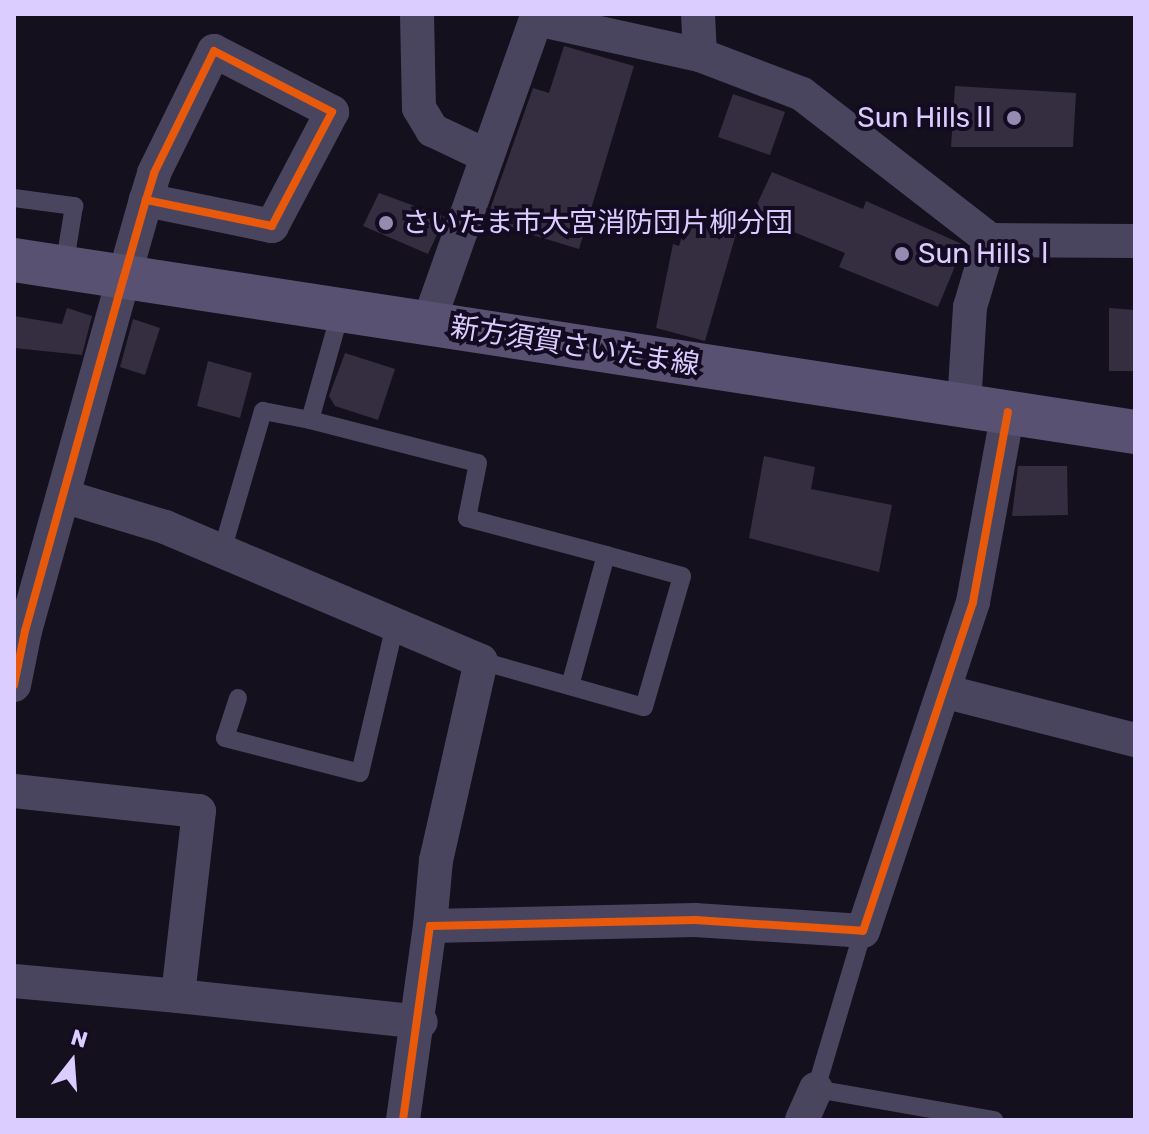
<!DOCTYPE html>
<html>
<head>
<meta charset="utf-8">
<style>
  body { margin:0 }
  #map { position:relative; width:1149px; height:1134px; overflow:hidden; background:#14101d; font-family:Rubik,"Noto Sans JP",sans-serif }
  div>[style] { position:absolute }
  .building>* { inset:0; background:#342e40 }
  .service>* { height:18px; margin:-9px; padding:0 9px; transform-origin:9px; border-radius:9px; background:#4a455e }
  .minor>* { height:34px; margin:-17px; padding:0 17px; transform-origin:17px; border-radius:17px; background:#4a455e }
  .secondary>* { height:44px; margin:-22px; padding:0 22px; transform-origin:22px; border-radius:22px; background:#595171 }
  .cycleway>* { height:8px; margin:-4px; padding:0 4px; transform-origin:4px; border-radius:4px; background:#e8590c }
  .dots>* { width:22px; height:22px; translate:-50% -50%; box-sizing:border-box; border:4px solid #130b22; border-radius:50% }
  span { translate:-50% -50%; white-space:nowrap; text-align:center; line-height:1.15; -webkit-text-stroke:8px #130b22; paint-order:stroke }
  .poi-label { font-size:28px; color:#dbcdff }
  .right { translate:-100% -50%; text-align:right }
  .left { translate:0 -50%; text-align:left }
  .street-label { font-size:28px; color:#dbcdff }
  .frame { position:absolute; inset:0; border:16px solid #dbcdff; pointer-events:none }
  .north { position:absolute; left:32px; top:1022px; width:80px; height:80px; -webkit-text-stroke:6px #130b22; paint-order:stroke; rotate:17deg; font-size:22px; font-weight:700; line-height:32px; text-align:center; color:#dbcdff }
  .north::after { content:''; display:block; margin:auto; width:28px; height:36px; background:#dbcdff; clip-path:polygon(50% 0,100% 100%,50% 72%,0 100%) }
</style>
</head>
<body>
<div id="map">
  <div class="building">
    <i style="clip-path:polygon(564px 46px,634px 66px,579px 249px,486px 221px,533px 88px,549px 93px)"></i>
    <i style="clip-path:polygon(955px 86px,1076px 93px,1073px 147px,951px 147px)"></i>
    <i style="clip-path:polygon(733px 94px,785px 112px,770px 155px,718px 137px)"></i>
    <i style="clip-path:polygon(772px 172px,863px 209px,866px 201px,964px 245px,938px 307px,839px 267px,845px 253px,752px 215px)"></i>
    <i style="clip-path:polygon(379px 193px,445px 217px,428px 254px,363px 226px)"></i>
    <i style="clip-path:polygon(687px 220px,736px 234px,705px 341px,656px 328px,673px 244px,679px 246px)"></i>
    <i style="clip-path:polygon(67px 308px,92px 316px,82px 355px,14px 348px,14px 316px,62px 324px)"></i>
    <i style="clip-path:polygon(1109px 308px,1135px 310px,1135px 371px,1109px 371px)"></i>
    <i style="clip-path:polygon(133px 319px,160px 328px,145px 375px,120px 367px)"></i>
    <i style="clip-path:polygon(345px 353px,395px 369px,378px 420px,335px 406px,329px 396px)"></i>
    <i style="clip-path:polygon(208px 361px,252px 373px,240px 418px,197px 406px)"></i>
    <i style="clip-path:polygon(764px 456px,815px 467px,811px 489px,892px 505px,879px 572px,749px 538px)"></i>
    <i style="clip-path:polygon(1018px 466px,1067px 466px,1068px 515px,1012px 516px)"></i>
  </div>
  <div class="service">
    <i style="left:14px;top:198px;width:61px;rotate:7.6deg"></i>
    <i style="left:74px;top:206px;width:63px;rotate:99.2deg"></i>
    <i style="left:310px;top:420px;width:173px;rotate:14.4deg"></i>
    <i style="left:478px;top:463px;width:56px;rotate:101.3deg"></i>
    <i style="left:467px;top:518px;width:144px;rotate:14.9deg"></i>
    <i style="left:222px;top:551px;width:146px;rotate:-73.7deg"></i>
    <i style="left:263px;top:411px;width:48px;rotate:10.8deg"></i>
    <i style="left:310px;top:420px;width:114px;rotate:-74.3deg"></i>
    <i style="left:481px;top:661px;width:169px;rotate:15.8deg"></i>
    <i style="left:644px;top:707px;width:136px;rotate:-73.8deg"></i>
    <i style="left:682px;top:576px;width:79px;rotate:-164.6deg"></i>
    <i style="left:606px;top:555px;width:136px;rotate:105.4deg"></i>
    <i style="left:238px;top:698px;width:42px;rotate:108deg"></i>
    <i style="left:225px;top:738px;width:139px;rotate:14.5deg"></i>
    <i style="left:360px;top:773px;width:152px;rotate:-76.7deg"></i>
    <i style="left:863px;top:931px;width:165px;rotate:106.6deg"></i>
    <i style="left:816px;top:1089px;width:181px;rotate:9.9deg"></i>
  </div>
  <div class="minor">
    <i style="left:417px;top:14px;width:94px;rotate:88.8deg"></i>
    <i style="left:419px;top:108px;width:26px;rotate:59deg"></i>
    <i style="left:432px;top:130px;width:61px;rotate:25.3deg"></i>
    <i style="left:698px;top:14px;width:41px;rotate:87.2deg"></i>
    <i style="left:700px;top:55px;width:109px;rotate:20.9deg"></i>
    <i style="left:802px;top:94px;width:238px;rotate:37.8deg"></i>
    <i style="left:990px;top:240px;width:145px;rotate:0.4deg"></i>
    <i style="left:428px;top:324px;width:324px;rotate:-70.5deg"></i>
    <i style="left:536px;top:19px;width:168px;rotate:12.4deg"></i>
    <i style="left:964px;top:405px;width:98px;rotate:-86.5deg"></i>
    <i style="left:970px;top:307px;width:70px;rotate:-73.4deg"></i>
    <i style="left:63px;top:496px;width:107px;rotate:16.9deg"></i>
    <i style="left:165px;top:527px;width:343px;rotate:23deg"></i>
    <i style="left:481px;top:661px;width:204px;rotate:102.7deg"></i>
    <i style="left:436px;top:860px;width:66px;rotate:95.2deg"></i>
    <i style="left:14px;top:685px;width:55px;rotate:-78.5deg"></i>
    <i style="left:25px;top:631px;width:368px;rotate:-74.4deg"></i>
    <i style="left:124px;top:277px;width:80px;rotate:-74.1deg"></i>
    <i style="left:146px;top:200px;width:28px;rotate:-73deg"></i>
    <i style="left:154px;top:173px;width:136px;rotate:-63.8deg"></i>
    <i style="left:214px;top:51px;width:133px;rotate:27.3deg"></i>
    <i style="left:332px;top:112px;width:129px;rotate:117.8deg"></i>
    <i style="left:272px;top:226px;width:129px;rotate:-168.3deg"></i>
    <i style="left:947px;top:692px;width:194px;rotate:14.3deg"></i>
    <i style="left:14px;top:791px;width:186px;rotate:6.2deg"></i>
    <i style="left:199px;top:811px;width:186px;rotate:96.5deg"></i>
    <i style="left:178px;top:996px;width:244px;rotate:6.1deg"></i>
    <i style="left:14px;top:981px;width:165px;rotate:5.2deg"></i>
    <i style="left:403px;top:1120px;width:196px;rotate:-82.1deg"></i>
    <i style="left:430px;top:926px;width:265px;rotate:-1.3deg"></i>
    <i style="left:695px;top:920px;width:168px;rotate:3.7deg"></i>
    <i style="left:863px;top:931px;width:347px;rotate:-71.5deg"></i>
    <i style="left:973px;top:602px;width:193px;rotate:-79.6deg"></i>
    <i style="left:802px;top:1120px;width:34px;rotate:-66deg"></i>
  </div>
  <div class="secondary">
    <i style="left:14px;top:260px;width:1134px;rotate:8.72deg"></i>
  </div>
  <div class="cycleway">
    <i style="left:14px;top:685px;width:55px;rotate:-78.5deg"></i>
    <i style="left:25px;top:631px;width:368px;rotate:-74.4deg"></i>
    <i style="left:124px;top:277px;width:80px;rotate:-74.1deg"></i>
    <i style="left:146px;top:200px;width:28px;rotate:-73deg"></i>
    <i style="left:154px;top:173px;width:136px;rotate:-63.8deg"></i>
    <i style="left:214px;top:51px;width:133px;rotate:27.3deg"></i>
    <i style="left:332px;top:112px;width:129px;rotate:117.8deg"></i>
    <i style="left:272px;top:226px;width:129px;rotate:-168.3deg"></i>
    <i style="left:403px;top:1120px;width:196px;rotate:-82.1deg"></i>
    <i style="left:430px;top:926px;width:265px;rotate:-1.3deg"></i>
    <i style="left:695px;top:920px;width:168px;rotate:3.7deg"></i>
    <i style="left:863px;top:931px;width:347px;rotate:-71.5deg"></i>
    <i style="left:973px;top:602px;width:193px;rotate:-79.6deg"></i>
  </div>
  <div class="dots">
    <i style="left:1014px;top:118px;background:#958bb0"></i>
    <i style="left:386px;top:223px;background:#958bb0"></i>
    <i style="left:902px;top:254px;background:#958bb0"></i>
  </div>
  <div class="poi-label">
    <span class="right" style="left:998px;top:118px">Sun HillsⅡ</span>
    <span class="left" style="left:402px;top:223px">さいたま市大宮消防団片柳分団</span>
    <span class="left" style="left:918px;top:254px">Sun HillsⅠ</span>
  </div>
  <div class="street-label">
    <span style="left:575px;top:346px;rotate:9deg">新方須賀さいたま線</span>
  </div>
  <div class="frame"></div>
  <div class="north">N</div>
</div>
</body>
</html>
